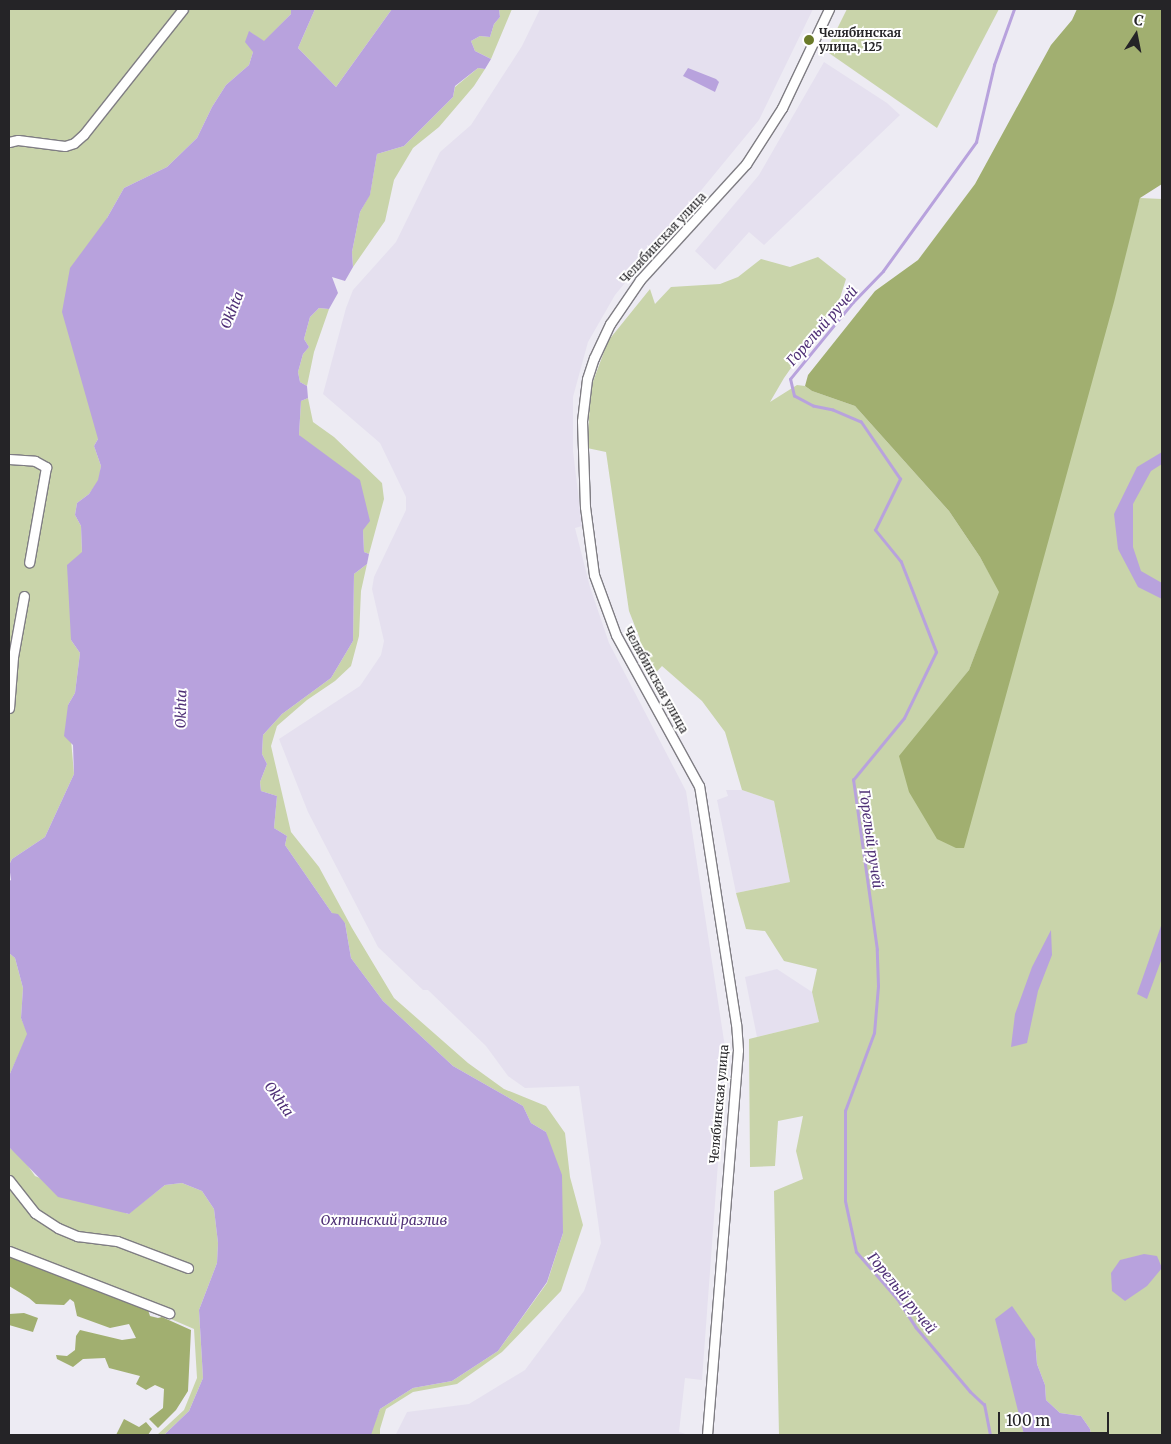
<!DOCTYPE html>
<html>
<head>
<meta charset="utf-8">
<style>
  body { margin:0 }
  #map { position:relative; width:1171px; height:1444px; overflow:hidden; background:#edebf3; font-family:Merriweather,serif }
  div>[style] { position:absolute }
  .built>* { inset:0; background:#e5e0ef }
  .green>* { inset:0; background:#c9d4aa }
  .forest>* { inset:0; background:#a1af70 }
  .water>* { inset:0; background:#b8a2dd }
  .stream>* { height:2.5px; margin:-1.25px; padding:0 1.25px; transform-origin:1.25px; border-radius:1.25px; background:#b8a2dd }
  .roads { filter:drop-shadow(1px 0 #7f7d83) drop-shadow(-1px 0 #7f7d83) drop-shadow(0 1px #7f7d83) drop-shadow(0 -1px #7f7d83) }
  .minor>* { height:9px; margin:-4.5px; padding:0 4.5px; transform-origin:4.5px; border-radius:4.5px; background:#fff }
  .dots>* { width:14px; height:14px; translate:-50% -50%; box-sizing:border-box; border:2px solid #fff; border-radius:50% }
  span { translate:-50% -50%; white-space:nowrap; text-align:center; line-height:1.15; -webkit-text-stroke:4px #fff; paint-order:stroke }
  .poi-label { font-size:12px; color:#252427; font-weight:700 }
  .left { translate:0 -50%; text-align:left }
  .street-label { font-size:12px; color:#252427 }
  .water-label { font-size:14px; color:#4f3076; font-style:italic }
  .frame { position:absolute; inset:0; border:10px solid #252427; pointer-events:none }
  .north { position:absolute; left:1111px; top:10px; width:50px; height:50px; -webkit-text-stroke:4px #fff; paint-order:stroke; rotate:11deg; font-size:14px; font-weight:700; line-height:20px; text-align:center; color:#252427 }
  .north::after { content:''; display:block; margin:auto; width:18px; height:22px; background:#252427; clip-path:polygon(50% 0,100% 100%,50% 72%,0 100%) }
  .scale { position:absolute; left:998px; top:1412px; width:111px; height:22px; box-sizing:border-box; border:2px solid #252427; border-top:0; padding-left:6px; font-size:15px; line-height:18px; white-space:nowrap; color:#252427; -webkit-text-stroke:4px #fff; paint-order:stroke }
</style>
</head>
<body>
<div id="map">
  <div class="built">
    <i style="clip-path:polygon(540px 9px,813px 9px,759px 120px,615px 295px,588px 342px,573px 397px,573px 451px,582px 526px,575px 528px,590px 587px,609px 643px,686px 791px,726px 1054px,702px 1380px,685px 1378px,679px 1432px,689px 1435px,396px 1434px,407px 1412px,469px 1404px,525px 1370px,584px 1291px,601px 1243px,579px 1086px,525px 1088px,508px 1076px,486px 1046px,428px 990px,423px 990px,378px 947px,308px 812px,279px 739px,360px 686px,381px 655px,384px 641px,372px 589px,374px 577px,406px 510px,406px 497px,380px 443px,323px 394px,346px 308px,353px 290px,396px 242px,440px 152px,471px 125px,522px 46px)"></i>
    <i style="clip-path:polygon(824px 62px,887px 103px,900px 115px,764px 245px,749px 232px,715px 270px,695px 251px,759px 175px)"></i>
    <i style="clip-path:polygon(726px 790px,742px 790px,774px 801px,790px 882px,736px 893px,717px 800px,728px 796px)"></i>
    <i style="clip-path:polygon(777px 969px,812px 992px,819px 1022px,757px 1037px,745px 977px)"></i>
  </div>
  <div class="green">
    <i style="clip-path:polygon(9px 9px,291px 9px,291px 14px,264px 42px,250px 32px,253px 52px,249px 65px,226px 85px,212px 107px,197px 138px,167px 167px,124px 188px,107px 218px,98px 439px,94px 446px,101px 466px,99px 480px,89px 494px,77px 503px,75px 515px,81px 526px,82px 553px,71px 640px,80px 653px,75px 693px,68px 705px,74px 774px,45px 837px,12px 859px,9px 865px)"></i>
    <i style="clip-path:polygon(315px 9px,392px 9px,336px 87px,298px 48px)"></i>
    <i style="clip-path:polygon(499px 9px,512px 9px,491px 59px,475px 51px,471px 41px,480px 36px,490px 37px,494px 24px,500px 17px)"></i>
    <i style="clip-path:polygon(847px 9px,999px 9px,937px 128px,826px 51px)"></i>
    <i style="clip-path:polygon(478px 68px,485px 69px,474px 86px,439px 127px,413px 148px,394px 180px,385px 221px,353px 267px,352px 252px,360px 212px,370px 194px,377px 154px,404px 146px,453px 97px,455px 87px)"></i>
    <i style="clip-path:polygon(1140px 198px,1162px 199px,1162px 1435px,1091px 1435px,1090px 1429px,1081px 1416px,1060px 1413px,1046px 1400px,1045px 1385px,1037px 1364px,1035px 1339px,1010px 1373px,1024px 1435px,779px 1435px,774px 1191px,803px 1179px,796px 1151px,803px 1116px,778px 1121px,775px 1166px,750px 1167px,749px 1039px,819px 1022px,812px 992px,817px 969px,784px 961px,765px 931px,746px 929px,736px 893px,790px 882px,774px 801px,742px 790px,725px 732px,702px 701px,662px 666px,651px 678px,636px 651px,640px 639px,629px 611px,606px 452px,587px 448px,591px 387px,608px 341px,650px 289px,655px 304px,671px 287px,720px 284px,738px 277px,761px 259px,790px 267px,818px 257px,846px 279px,840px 298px,784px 378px,770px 402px,797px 385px,805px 386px,812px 391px,855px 406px,949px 511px,980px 557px,1000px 592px,969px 670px,941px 707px,937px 839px)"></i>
    <i style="clip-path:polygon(319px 308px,329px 309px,314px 352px,307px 386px,300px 382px,298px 372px,303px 354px,309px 347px,304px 339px,310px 317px)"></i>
    <i style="clip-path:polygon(308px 398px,313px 422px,334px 437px,382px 483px,384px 499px,369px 554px,364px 552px,363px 530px,299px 435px,301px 401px)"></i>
    <i style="clip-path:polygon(367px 564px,361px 591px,359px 636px,351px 666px,335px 681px,307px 700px,277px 726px,271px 746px,291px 832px,319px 867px,352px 928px,394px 998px,468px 1063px,504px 1089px,546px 1106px,565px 1133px,570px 1177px,583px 1225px,561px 1291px,502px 1352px,457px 1384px,413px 1392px,386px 1409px,380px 1429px,380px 1435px,371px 1435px,371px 1431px,380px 1409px,413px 1388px,452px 1381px,498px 1351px,547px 1283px,563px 1233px,546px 1132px,531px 1123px,523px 1106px,453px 1066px,383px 1001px,351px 958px,345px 923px,332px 913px,285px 845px,287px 836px,274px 828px,277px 796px,261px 791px,260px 782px,267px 764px,262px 754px,263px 735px,282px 714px,331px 678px,353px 641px,354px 574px)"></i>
    <i style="clip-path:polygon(9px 953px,15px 958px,23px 988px,21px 1018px,28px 1034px,9px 1076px)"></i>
    <i style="clip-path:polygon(9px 1147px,24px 1160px,35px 1176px,128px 1214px,165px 1185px,182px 1183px,202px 1191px,214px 1209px,218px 1243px,217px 1263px,199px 1310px,203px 1378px,189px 1411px,164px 1435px,157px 1435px,184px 1410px,197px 1378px,194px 1329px,9px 1249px)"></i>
  </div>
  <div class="forest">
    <i style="clip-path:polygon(1077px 9px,1162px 9px,1162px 184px,1140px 198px,1114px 302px,964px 848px,956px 848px,937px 839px,909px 792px,899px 756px,969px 670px,999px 592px,980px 557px,949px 511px,855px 406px,812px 391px,805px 386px,808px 375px,875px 291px,918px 260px,975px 184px,1051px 45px,1072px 20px)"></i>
    <i style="clip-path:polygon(9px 1256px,148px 1310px,150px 1316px,158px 1318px,162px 1317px,191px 1330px,188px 1391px,176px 1410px,158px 1428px,149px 1419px,163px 1408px,164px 1389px,155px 1385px,146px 1390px,136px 1384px,140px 1376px,109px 1368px,105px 1358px,83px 1359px,73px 1367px,57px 1359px,56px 1355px,67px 1356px,75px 1350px,76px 1336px,80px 1330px,122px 1340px,136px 1338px,129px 1324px,110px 1328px,77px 1316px,74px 1302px,70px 1299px,64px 1305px,36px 1304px,29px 1298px,9px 1286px)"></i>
    <i style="clip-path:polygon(24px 1313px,38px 1318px,33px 1332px,9px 1325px,9px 1314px)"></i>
    <i style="clip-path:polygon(124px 1419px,139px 1427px,146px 1422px,152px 1429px,148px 1435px,116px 1435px)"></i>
  </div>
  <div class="water">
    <i style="clip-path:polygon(291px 9px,315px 9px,298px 48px,336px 87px,392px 9px,499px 9px,500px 17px,494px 24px,490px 37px,480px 36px,471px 41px,475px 51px,491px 59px,485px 69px,478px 68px,455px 86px,453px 97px,404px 146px,377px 154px,370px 195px,360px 212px,352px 252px,353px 267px,345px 281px,332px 277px,338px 293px,329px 309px,319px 308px,310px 317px,304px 339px,309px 347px,303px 354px,298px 372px,300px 382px,307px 386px,308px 398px,301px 401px,299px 435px,360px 480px,370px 521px,363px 530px,364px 552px,369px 554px,367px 564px,354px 574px,353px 641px,331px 678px,282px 714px,263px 735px,262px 754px,267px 764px,260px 782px,261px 791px,277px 796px,274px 828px,287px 836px,285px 845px,332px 913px,338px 914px,345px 923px,351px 958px,383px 1001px,453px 1066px,523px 1106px,531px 1123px,546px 1132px,562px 1175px,563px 1233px,547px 1282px,498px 1351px,452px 1381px,413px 1388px,380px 1409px,371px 1435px,164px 1435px,189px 1411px,203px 1378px,199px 1310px,217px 1263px,218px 1243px,214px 1209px,202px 1191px,182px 1183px,165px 1185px,129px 1214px,58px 1197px,9px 1147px,9px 1076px,27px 1034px,21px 1018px,23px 988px,15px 958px,9px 953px,9px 881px,11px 880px,9px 865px,12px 859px,45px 837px,74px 774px,73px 745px,64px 736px,68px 705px,75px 693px,80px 653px,71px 640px,67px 565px,82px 552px,81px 526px,75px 515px,77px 503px,89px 494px,98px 480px,101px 466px,94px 446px,98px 439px,62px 312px,70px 268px,107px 218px,124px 188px,167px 167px,197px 138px,212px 107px,226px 85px,249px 65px,253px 52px,245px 42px,249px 31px,264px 41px,291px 14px)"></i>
    <i style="clip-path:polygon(688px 68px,716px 79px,719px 82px,715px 92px,683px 76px)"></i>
    <i style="clip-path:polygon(1162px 452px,1162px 464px,1151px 471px,1133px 504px,1133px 547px,1141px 571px,1162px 583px,1162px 599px,1138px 587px,1118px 549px,1114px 514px,1137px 467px)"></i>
    <i style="clip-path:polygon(1162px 923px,1162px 958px,1147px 999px,1137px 994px)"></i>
    <i style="clip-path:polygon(1051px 930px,1052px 955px,1038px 991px,1027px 1043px,1011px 1047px,1015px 1014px,1032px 967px)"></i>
    <i style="clip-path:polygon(1144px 1254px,1157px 1256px,1162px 1268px,1147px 1286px,1125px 1301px,1112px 1291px,1111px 1273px,1120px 1260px)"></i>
    <i style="clip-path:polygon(1012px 1306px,1035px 1339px,1037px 1364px,1045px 1385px,1046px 1400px,1060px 1413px,1081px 1416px,1090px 1429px,1091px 1435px,1024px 1435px,995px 1319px)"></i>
  </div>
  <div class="stream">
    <i style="left:990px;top:1435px;width:31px;rotate:-101deg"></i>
    <i style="left:984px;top:1405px;width:19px;rotate:-137deg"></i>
    <i style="left:970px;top:1392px;width:84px;rotate:-130.2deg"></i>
    <i style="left:916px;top:1328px;width:35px;rotate:-123deg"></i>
    <i style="left:897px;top:1299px;width:62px;rotate:-131.1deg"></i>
    <i style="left:856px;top:1252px;width:52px;rotate:-102.2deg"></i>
    <i style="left:845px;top:1201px;width:90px;rotate:-90deg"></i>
    <i style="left:845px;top:1111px;width:83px;rotate:-69.6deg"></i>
    <i style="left:874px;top:1033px;width:47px;rotate:-85.1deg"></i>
    <i style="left:878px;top:986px;width:36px;rotate:-92deg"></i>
    <i style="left:877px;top:950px;width:172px;rotate:-98deg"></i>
    <i style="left:853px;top:780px;width:80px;rotate:-50.6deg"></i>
    <i style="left:904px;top:718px;width:73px;rotate:-64.1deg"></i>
    <i style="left:936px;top:652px;width:97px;rotate:-111.3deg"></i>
    <i style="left:901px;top:562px;width:41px;rotate:-129.1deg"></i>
    <i style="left:875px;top:530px;width:57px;rotate:-63.9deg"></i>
    <i style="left:900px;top:479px;width:69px;rotate:-124.4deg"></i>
    <i style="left:861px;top:422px;width:30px;rotate:-157deg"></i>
    <i style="left:833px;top:410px;width:20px;rotate:-169deg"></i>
    <i style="left:813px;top:406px;width:21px;rotate:-152deg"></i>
    <i style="left:794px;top:396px;width:17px;rotate:-103deg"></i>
    <i style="left:790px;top:379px;width:99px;rotate:-50.7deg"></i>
    <i style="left:853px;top:302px;width:43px;rotate:-45.9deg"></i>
    <i style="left:883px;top:271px;width:159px;rotate:-54.2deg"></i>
    <i style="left:976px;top:142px;width:79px;rotate:-76.8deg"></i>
    <i style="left:994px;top:65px;width:59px;rotate:-70.3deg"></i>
  </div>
  <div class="roads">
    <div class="minor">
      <i style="left:9px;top:142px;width:9px;rotate:-13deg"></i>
      <i style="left:18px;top:140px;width:47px;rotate:7.3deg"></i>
      <i style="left:65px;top:146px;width:9px;rotate:-18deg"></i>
      <i style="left:74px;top:143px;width:13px;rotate:-42deg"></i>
      <i style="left:84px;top:134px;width:159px;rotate:-51.6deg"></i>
      <i style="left:9px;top:459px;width:26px;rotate:4deg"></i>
      <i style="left:35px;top:461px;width:13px;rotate:29deg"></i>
      <i style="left:46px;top:467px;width:97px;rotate:100deg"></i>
      <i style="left:9px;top:708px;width:51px;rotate:-85.5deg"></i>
      <i style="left:13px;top:657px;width:62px;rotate:-79.8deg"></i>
      <i style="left:9px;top:1180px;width:42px;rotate:51.8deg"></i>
      <i style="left:35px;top:1213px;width:27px;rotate:33deg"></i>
      <i style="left:58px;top:1228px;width:21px;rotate:23deg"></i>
      <i style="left:77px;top:1236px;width:40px;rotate:7.1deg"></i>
      <i style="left:117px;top:1241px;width:76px;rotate:20.8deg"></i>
      <i style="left:9px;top:1251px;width:172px;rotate:21.2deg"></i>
      <i style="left:707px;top:1435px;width:386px;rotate:-85.4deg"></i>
      <i style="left:738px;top:1050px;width:26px;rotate:-94deg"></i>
      <i style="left:736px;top:1024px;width:241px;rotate:-98.8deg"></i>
      <i style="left:699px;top:786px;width:172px;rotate:-118.8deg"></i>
      <i style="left:616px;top:635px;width:64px;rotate:-110.1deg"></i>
      <i style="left:594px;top:575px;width:69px;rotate:-97.5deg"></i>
      <i style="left:585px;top:507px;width:86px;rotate:-92deg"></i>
      <i style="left:582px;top:421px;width:42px;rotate:-83.2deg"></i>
      <i style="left:587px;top:379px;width:22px;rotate:-72deg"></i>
      <i style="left:594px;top:358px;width:38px;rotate:-65deg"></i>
      <i style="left:610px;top:324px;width:53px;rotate:-55.7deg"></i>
      <i style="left:640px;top:280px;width:157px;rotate:-47.6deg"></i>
      <i style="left:746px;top:164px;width:67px;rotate:-57.3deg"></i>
      <i style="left:782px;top:108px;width:110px;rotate:-64.6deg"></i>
    </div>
  </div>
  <div class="dots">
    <i style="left:809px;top:40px;background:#6a7a28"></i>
  </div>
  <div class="poi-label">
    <span class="left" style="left:819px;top:40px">Челябинская<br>улица, 125</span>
  </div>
  <div class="street-label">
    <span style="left:663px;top:238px;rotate:-47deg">Челябинская улица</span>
    <span style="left:656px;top:680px;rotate:61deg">Челябинская улица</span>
    <span style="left:719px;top:1104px;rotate:-85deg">Челябинская улица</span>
  </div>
  <div class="water-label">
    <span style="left:232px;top:310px;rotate:-68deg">Okhta</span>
    <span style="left:822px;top:326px;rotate:-49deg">Горелый ручей</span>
    <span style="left:181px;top:709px;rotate:-89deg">Okhta</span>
    <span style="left:871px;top:839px;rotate:82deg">Горелый ручей</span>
    <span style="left:279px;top:1099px;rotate:55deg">Okhta</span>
    <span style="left:384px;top:1220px">Охтинский разлив</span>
    <span style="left:902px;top:1293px;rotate:51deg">Горелый ручей</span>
  </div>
  <div class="frame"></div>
  <div class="north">С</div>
  <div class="scale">100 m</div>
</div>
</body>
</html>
